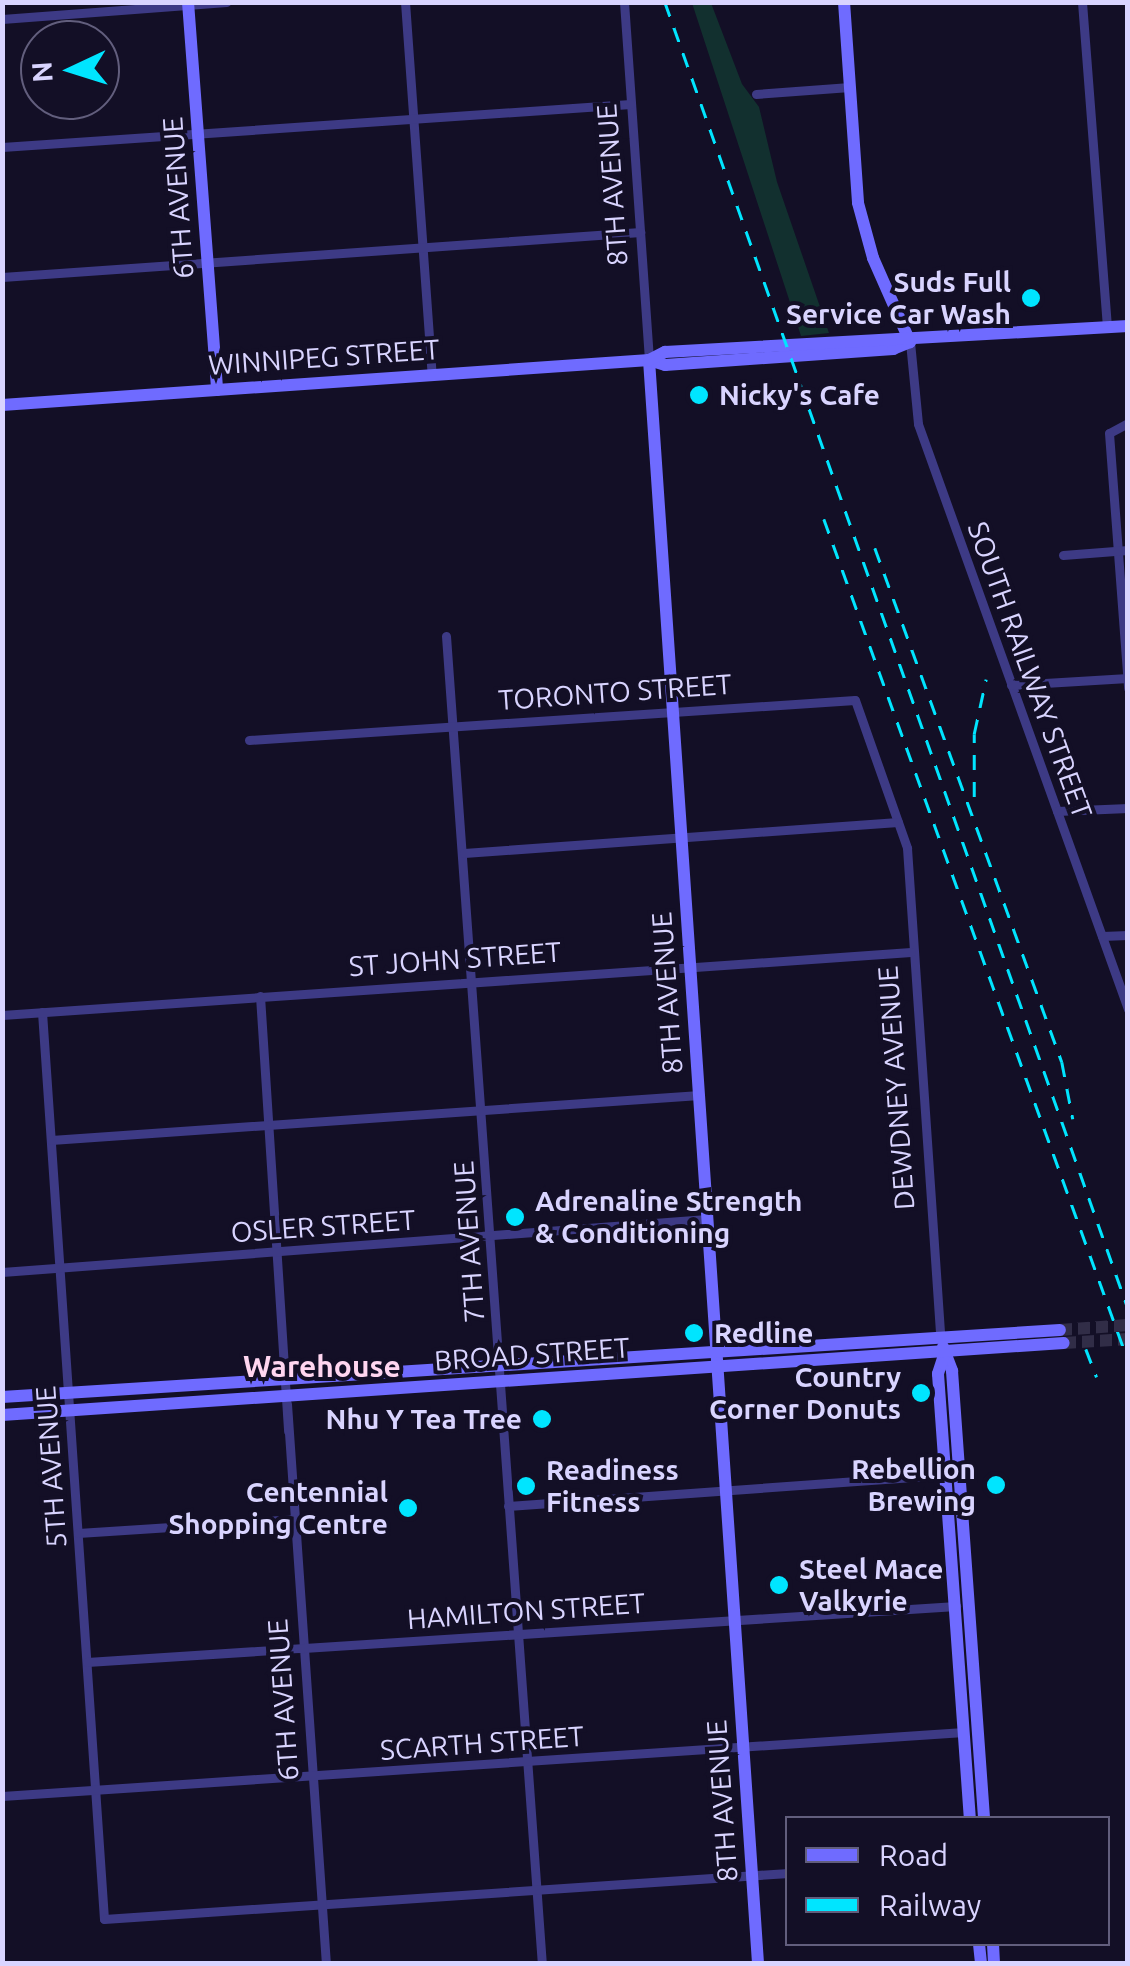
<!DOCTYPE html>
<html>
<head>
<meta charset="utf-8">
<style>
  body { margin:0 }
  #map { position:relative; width:1130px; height:1966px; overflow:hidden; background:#130f26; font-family:Ubuntu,sans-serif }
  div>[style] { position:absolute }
  .green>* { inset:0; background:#12302f }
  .secondary-tunnel>* { height:12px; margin-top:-6px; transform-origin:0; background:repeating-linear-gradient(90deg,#312d47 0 12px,transparent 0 18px) }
  .street>* { height:9px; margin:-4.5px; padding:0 4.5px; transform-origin:4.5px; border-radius:4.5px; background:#3d3a85 }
  .secondary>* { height:12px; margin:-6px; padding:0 6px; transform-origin:6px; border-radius:6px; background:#6f6bff }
  .rail>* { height:2.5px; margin-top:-1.25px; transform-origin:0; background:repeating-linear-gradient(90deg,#00e5ff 0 15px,transparent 0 27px) }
  .dots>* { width:28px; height:28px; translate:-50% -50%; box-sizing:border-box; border:5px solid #130f26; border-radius:50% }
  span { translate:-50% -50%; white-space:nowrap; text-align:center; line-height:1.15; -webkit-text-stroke:8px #130f26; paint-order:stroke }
  .street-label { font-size:28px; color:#d9d4ff }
  .poi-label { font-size:28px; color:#d9d4ff; font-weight:700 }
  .right { translate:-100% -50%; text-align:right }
  .left { translate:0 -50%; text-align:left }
  .neighbourhood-label { font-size:30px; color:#ffd6f0; font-weight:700 }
  .frame { position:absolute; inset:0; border:5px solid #d9d4ff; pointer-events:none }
  .legend { position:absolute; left:785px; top:1816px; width:325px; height:130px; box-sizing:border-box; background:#130f26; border:2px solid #625e7d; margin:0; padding:12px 18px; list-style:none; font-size:30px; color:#d9d4ff }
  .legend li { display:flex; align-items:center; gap:20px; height:50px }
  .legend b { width:50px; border:2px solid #625e7d }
  .north { position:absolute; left:20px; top:20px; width:100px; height:100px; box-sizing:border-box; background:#130f26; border:2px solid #625e7d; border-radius:50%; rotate:266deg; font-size:28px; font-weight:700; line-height:40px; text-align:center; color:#d9d4ff }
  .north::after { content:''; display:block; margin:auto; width:35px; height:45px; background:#00e5ff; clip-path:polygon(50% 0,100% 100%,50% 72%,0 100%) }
</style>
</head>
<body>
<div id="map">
  <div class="green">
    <i style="clip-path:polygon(692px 3px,711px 3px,742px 84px,759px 107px,777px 182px,829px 333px,801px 336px)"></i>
  </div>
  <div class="secondary-tunnel">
    <i style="left:1060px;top:1330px;width:68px;rotate:-4.2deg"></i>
    <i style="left:1064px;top:1343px;width:64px;rotate:-3.6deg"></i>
  </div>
  <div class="street">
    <i style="left:405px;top:2px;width:374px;rotate:85.9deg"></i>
    <i style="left:624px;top:2px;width:359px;rotate:86deg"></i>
    <i style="left:1082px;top:2px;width:327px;rotate:85.6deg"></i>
    <i style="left:2px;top:19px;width:225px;rotate:-4.3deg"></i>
    <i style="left:756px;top:94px;width:94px;rotate:-4.3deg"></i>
    <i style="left:2px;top:147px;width:630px;rotate:-3.91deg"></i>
    <i style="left:2px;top:277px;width:640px;rotate:-4.03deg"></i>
    <i style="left:910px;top:342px;width:82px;rotate:84.4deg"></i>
    <i style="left:918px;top:424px;width:622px;rotate:70.25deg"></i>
    <i style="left:1128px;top:423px;width:21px;rotate:152deg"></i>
    <i style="left:1109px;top:433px;width:256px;rotate:85.7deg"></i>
    <i style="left:1063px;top:555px;width:65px;rotate:-4.4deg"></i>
    <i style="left:446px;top:636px;width:1331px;rotate:85.87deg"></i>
    <i style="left:1011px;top:685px;width:117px;rotate:-3.4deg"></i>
    <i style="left:249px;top:740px;width:607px;rotate:-3.78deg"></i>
    <i style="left:855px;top:700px;width:157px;rotate:70.6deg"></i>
    <i style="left:907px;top:848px;width:488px;rotate:86.1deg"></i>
    <i style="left:1057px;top:811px;width:71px;rotate:-2.4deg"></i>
    <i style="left:464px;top:853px;width:435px;rotate:-4.1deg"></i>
    <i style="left:1102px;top:936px;width:26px;rotate:-2deg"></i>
    <i style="left:260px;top:996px;width:436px;rotate:86.3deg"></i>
    <i style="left:42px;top:1012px;width:909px;rotate:86.09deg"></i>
    <i style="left:104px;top:1919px;width:686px;rotate:-3.85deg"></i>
    <i style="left:2px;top:1015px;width:911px;rotate:-3.96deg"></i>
    <i style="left:51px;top:1140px;width:650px;rotate:-3.97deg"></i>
    <i style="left:2px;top:1272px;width:707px;rotate:-4.3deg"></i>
    <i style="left:287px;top:1404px;width:561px;rotate:86.02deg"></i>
    <i style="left:508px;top:1506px;width:438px;rotate:-4.1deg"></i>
    <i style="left:78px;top:1533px;width:218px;rotate:-3.7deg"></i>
    <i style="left:87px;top:1662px;width:871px;rotate:-3.69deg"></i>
    <i style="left:2px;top:1796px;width:964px;rotate:-3.81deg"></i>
  </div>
  <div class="secondary">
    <i style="left:188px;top:2px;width:389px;rotate:85.7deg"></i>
    <i style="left:844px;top:2px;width:201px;rotate:86deg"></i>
    <i style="left:858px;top:203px;width:57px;rotate:74.7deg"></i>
    <i style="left:873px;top:258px;width:92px;rotate:66.2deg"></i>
    <i style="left:649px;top:360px;width:1608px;rotate:86.11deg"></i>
    <i style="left:649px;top:360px;width:17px;rotate:17deg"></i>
    <i style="left:665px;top:365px;width:229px;rotate:-4deg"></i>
    <i style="left:893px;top:349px;width:18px;rotate:-22deg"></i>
    <i style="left:2px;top:405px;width:649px;rotate:-3.98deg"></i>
    <i style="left:649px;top:360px;width:18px;rotate:-27deg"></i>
    <i style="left:665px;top:352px;width:464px;rotate:-3.2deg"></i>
    <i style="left:943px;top:1347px;width:26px;rotate:69deg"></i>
    <i style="left:952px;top:1371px;width:448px;rotate:85.9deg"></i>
    <i style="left:945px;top:1352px;width:23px;rotate:108deg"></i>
    <i style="left:938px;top:1374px;width:445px;rotate:85.9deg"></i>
    <i style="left:2px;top:1397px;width:1060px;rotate:-3.62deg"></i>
    <i style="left:2px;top:1415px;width:1064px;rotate:-3.88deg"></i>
    <i style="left:979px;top:1944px;width:20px;rotate:84deg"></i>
    <i style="left:993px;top:1944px;width:20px;rotate:87deg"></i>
  </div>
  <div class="rail">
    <i style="left:665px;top:2px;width:1386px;rotate:70.48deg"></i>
    <i style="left:824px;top:519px;width:894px;rotate:70.13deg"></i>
    <i style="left:875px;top:548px;width:547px;rotate:70.01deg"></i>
    <i style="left:1062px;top:1062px;width:58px;rotate:79.1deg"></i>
    <i style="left:974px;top:797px;width:63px;rotate:-90deg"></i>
    <i style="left:974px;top:734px;width:56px;rotate:-77.7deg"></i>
    <i style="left:1086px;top:1349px;width:30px;rotate:69deg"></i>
  </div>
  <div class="dots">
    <i style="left:1031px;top:298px;background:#00e5ff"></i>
    <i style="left:699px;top:395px;background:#00e5ff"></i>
    <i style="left:515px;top:1217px;background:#00e5ff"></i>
    <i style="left:694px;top:1333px;background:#00e5ff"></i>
    <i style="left:921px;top:1393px;background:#00e5ff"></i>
    <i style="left:542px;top:1419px;background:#00e5ff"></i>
    <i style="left:996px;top:1485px;background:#00e5ff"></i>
    <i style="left:526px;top:1486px;background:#00e5ff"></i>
    <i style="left:408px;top:1508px;background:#00e5ff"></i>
    <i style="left:779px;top:1585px;background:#00e5ff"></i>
  </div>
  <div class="street-label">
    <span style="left:612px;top:185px;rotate:-94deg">8TH AVENUE</span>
    <span style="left:178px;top:198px;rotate:-94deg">6TH AVENUE</span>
    <span style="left:324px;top:357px;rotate:-4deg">WINNIPEG STREET</span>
    <span style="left:1030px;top:670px;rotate:70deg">SOUTH RAILWAY STREET</span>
    <span style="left:615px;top:692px;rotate:-4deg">TORONTO STREET</span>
    <span style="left:455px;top:959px;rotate:-4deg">ST JOHN STREET</span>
    <span style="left:667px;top:993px;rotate:-94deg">8TH AVENUE</span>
    <span style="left:896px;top:1088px;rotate:-94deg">DEWDNEY AVENUE</span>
    <span style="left:323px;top:1226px;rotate:-4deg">OSLER STREET</span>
    <span style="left:469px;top:1242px;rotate:-94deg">7TH AVENUE</span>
    <span style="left:532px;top:1354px;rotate:-4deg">BROAD STREET</span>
    <span style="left:51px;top:1467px;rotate:-94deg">5TH AVENUE</span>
    <span style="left:526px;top:1611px;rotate:-4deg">HAMILTON STREET</span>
    <span style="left:283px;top:1700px;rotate:-94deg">6TH AVENUE</span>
    <span style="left:482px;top:1743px;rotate:-4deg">SCARTH STREET</span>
    <span style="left:722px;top:1801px;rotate:-94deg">8TH AVENUE</span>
  </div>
  <div class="poi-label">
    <span class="right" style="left:1011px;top:298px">Suds Full<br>Service Car Wash</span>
    <span class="left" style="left:719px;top:395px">Nicky's Cafe</span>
    <span class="left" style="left:535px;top:1217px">Adrenaline Strength<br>&amp; Conditioning</span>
    <span class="left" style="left:714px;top:1333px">Redline</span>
    <span class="right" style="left:901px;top:1393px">Country<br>Corner Donuts</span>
    <span class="right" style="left:522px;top:1419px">Nhu Y Tea Tree</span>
    <span class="right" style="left:976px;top:1485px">Rebellion<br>Brewing</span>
    <span class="left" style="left:546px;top:1486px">Readiness<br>Fitness</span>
    <span class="right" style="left:388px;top:1508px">Centennial<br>Shopping Centre</span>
    <span class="left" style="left:799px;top:1585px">Steel Mace<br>Valkyrie</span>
  </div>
  <div class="neighbourhood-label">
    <span style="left:322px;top:1366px">Warehouse</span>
  </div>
  <div class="frame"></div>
  <ul class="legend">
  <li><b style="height:12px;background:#6f6bff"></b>Road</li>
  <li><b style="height:12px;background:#00e5ff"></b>Railway</li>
  </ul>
  <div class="north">N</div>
</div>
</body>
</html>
